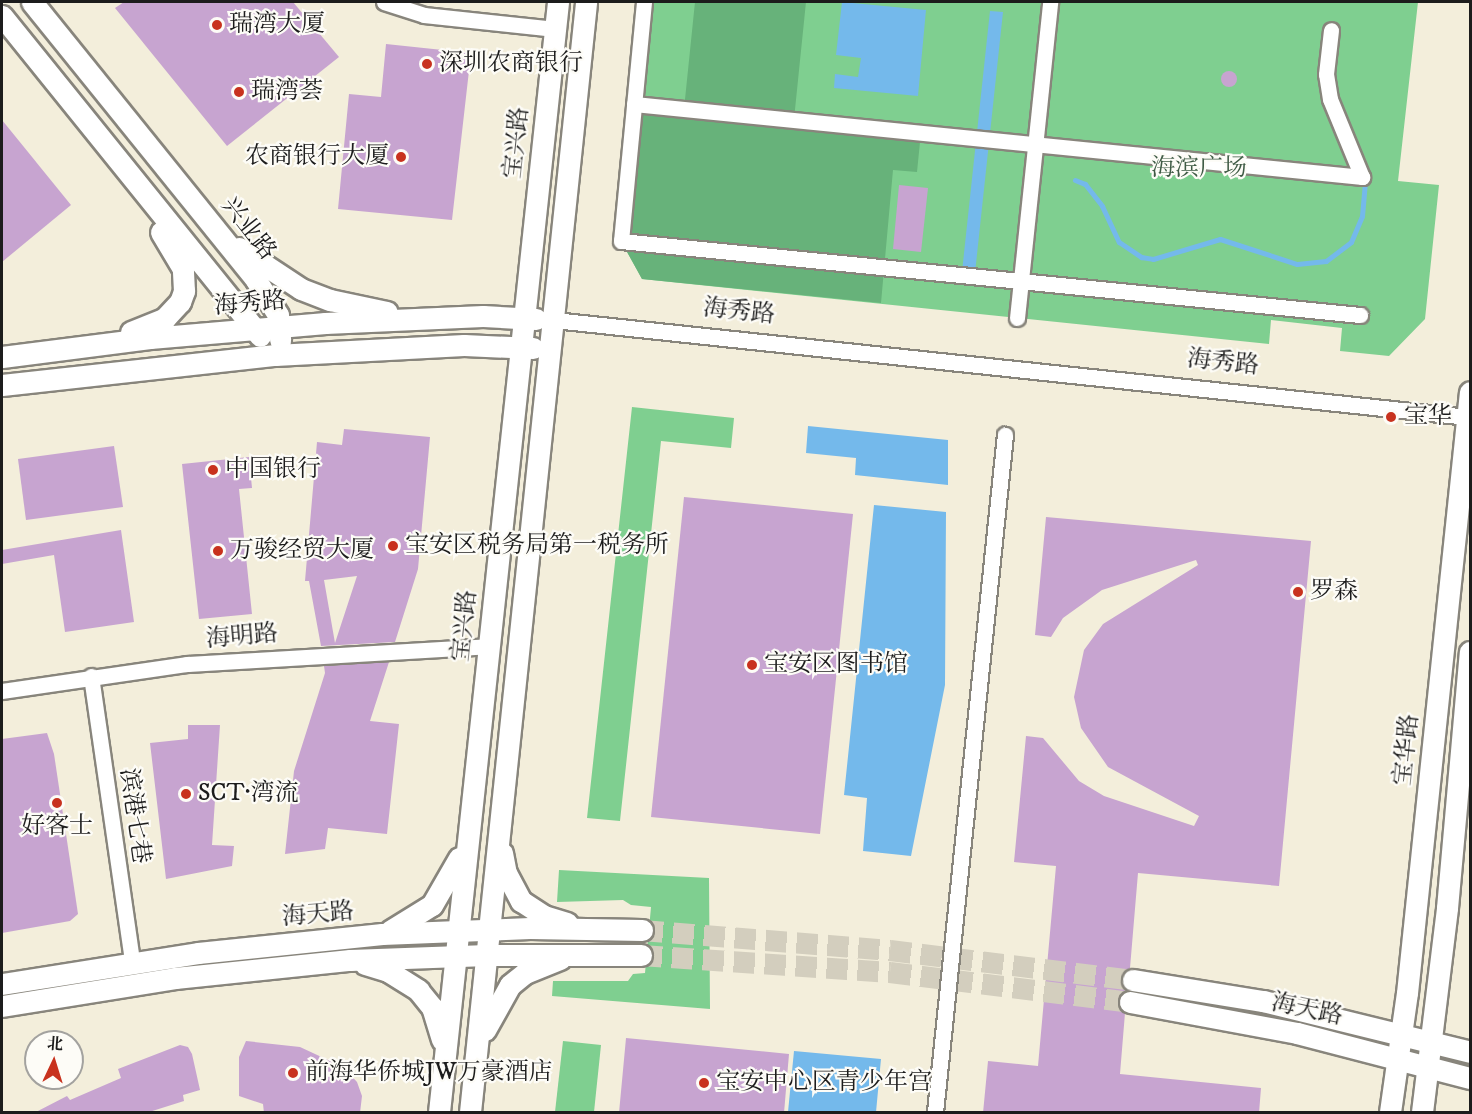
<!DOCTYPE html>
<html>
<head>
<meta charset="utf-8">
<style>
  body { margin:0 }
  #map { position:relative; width:1472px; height:1114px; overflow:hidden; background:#f3eedb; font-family:"IM FELL DW Pica","Noto Serif SC",serif }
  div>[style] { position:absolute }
  .green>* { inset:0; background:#7fcf90 }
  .forest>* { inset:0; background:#67b27a }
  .water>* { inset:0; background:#74b9eb }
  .stream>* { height:5px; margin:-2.5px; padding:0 2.5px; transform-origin:2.5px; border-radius:2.5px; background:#74b9eb }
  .building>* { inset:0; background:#c7a4d0 }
  .round { border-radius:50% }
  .secondary-tunnel>* { height:21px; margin-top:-10.5px; transform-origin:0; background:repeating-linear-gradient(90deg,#d3cebe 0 21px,transparent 0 31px) }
  .roads { filter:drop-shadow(2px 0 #88857c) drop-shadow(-2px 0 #88857c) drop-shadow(0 2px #88857c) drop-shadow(0 -2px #88857c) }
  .street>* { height:15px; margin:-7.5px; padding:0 7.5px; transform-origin:7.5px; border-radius:7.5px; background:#fff }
  .secondary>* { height:21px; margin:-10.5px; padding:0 10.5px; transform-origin:10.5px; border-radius:10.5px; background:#fff }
  .dots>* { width:16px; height:16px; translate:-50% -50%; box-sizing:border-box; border:3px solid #fdfcf7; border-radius:50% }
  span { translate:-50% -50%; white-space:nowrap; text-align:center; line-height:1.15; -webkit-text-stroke:4.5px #fdfcf7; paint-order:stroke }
  .poi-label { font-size:24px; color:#1c1c1c }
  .left { translate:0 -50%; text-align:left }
  .right { translate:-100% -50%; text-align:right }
  .street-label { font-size:24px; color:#1c1c1c }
  .park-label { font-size:24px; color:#3f5b45 }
  .frame { position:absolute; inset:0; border:3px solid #1c1c1c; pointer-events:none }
  .north { position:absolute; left:24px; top:1030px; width:60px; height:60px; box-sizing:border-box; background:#fdfcf7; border:2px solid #a3a29f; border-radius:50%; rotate:4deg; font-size:16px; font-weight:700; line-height:24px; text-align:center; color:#1c1c1c }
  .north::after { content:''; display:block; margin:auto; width:21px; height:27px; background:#c8321e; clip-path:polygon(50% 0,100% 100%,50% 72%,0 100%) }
</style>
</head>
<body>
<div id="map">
  <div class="green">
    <i style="clip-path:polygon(644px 2px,1418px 2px,1398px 181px,1439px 185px,1425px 319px,1389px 356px,1340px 351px,1342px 328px,1271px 320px,1269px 344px,642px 279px,621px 241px)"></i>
    <i style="clip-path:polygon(632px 407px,734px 418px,731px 448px,661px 441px,620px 821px,587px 818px)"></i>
    <i style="clip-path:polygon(559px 870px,709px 878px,710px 1009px,552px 996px,553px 981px,628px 981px,633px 974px,645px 973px,651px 907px,631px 905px,623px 900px,557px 902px)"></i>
    <i style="clip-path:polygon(563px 1041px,601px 1045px,594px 1112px,555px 1112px)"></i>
  </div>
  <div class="forest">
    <i style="clip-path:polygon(695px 2px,806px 2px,793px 129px,920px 142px,917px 172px,893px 170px,881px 303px,642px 279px,621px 241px,634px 104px,684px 109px)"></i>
  </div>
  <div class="water">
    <i style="clip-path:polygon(842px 2px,926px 10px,918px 96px,834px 88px,835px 74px,858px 77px,861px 58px,836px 55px)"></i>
    <i style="clip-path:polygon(990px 11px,1003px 12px,975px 273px,962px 272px)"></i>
    <i style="clip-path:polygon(808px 426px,948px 440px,948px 485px,855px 475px,856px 458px,806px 453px)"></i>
    <i style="clip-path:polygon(874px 505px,946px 512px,945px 685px,911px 856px,863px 851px,867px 798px,844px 795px)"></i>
    <i style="clip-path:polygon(794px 1051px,881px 1059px,876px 1112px,788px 1112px)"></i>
  </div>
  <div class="stream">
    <i style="left:1075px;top:180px;width:11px;rotate:22deg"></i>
    <i style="left:1085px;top:184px;width:28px;rotate:52deg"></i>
    <i style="left:1102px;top:206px;width:40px;rotate:65deg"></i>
    <i style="left:1119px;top:242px;width:27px;rotate:34deg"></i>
    <i style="left:1141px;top:257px;width:12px;rotate:9deg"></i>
    <i style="left:1153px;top:259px;width:70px;rotate:-16.6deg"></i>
    <i style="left:1220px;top:239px;width:81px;rotate:18deg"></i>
    <i style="left:1297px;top:264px;width:29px;rotate:-6deg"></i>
    <i style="left:1326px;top:261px;width:31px;rotate:-37deg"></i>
    <i style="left:1351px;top:242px;width:28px;rotate:-67deg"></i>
    <i style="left:1362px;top:216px;width:32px;rotate:-85deg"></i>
  </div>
  <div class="building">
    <i style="clip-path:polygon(124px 2px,293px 2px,339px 57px,227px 146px,115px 8px)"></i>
    <i style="clip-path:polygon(386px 44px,471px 53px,452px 220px,338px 209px,349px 94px,381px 97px)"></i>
    <i class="round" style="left:1221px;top:71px;width:16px;height:16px"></i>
    <i style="clip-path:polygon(2px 120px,71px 205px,2px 262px)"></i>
    <i style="clip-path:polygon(899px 185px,928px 188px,921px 252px,893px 249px)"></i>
    <i style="clip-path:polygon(evenodd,344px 429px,430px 437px,418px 569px,395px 642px,321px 646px,309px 581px,305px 581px,317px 442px,342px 445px,344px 429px,357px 576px,335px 643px,324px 580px,357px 576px)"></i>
    <i style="clip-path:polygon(114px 446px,123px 507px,26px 520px,18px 459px)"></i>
    <i style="clip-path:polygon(249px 457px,252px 488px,239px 489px,252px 614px,199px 619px,182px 464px)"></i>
    <i style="clip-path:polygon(684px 497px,853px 514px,820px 834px,651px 817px)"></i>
    <i style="clip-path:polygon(1046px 517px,1311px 541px,1279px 886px,1138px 873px,1130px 968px,1121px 977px,1125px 990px,1117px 1000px,1125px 1013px,1120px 1074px,1261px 1088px,1259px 1113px,983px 1113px,988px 1061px,1038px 1066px,1056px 866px,1014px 862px,1026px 736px,1043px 738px,1079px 781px,1104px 796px,1194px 826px,1199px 816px,1108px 767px,1081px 728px,1074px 697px,1084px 650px,1103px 624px,1198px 565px,1196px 560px,1102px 590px,1063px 618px,1051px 637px,1035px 635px)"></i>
    <i style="clip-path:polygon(121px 530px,134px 622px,65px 632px,54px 555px,2px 564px,2px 550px)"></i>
    <i style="clip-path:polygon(389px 662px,370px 721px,399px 724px,387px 834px,328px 828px,325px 849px,285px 854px,294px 771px,325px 673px,324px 666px)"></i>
    <i style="clip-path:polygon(188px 725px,220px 725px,212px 845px,234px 846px,232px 866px,166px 879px,150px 743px,188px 739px)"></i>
    <i style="clip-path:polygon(47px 733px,54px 754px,78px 914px,70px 921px,2px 933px,2px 739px)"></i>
    <i style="clip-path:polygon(626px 1038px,789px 1054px,784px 1113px,619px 1113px)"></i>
    <i style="clip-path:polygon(246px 1041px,300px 1047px,343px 1067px,357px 1082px,362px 1096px,360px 1113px,264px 1113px,263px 1104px,239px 1096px,239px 1057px)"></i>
    <i style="clip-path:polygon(180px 1045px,188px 1047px,192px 1054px,200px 1090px,183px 1095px,184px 1101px,146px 1113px,34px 1113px,67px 1096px,70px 1100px,121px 1078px,118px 1069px)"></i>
  </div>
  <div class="secondary-tunnel">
    <i style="left:642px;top:930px;width:249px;rotate:4.6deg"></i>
    <i style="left:890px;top:950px;width:245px;rotate:7deg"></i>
    <i style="left:641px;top:955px;width:250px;rotate:3.9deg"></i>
    <i style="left:890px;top:972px;width:242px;rotate:7.1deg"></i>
  </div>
  <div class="roads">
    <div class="street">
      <i style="left:384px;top:2px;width:42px;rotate:18deg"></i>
      <i style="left:424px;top:15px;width:132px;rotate:6.1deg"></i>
      <i style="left:644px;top:2px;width:240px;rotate:95.5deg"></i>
      <i style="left:621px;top:241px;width:743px;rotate:5.72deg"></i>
      <i style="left:634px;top:104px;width:732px;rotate:5.73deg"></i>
      <i style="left:1362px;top:177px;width:84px;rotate:-112.3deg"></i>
      <i style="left:1330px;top:99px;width:25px;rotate:-99deg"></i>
      <i style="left:1326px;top:74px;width:44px;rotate:-83.5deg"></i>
      <i style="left:1017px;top:318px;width:318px;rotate:-84deg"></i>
      <i style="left:554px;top:320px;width:918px;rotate:6.06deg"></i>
      <i style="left:91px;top:676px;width:289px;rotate:81.8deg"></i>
      <i style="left:2px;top:691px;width:187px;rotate:-8.3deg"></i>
      <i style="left:187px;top:664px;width:302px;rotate:-3.4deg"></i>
      <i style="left:935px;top:1112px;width:681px;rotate:-84.1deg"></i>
    </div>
    <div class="secondary">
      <i style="left:32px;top:2px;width:357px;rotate:51.1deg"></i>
      <i style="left:256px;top:280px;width:41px;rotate:57.8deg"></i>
      <i style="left:278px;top:315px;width:25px;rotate:85deg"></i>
      <i style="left:2px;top:16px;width:411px;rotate:51.1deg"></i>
      <i style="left:239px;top:248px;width:74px;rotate:33.5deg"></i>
      <i style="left:301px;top:289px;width:31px;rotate:21deg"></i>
      <i style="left:330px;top:300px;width:58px;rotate:11.9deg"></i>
      <i style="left:131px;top:332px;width:37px;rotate:-22deg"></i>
      <i style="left:165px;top:318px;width:22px;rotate:-47deg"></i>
      <i style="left:180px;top:302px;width:12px;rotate:-70deg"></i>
      <i style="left:184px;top:291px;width:22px;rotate:-93deg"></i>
      <i style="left:183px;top:269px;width:43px;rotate:-120.7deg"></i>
      <i style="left:2px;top:357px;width:149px;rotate:-7.3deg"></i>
      <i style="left:150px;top:338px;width:176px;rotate:-4.9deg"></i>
      <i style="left:325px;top:323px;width:158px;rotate:-2.5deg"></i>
      <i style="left:483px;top:316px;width:53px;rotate:3.2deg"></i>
      <i style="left:2px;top:385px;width:275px;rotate:-6.3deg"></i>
      <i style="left:275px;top:355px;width:189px;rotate:-3deg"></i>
      <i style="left:464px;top:345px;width:69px;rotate:2.5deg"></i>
      <i style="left:502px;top:853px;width:20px;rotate:79deg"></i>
      <i style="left:506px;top:873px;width:32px;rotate:62deg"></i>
      <i style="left:521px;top:901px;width:27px;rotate:33deg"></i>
      <i style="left:544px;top:916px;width:24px;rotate:17deg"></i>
      <i style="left:390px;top:931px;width:49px;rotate:-31.8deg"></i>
      <i style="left:432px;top:905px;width:54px;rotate:-60.1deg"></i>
      <i style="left:365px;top:964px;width:24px;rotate:17deg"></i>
      <i style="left:388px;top:971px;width:36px;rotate:32deg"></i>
      <i style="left:418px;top:990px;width:22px;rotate:51deg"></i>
      <i style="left:432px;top:1007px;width:34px;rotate:73deg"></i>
      <i style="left:1133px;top:980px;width:132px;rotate:9.2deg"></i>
      <i style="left:1263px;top:1001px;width:213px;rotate:13.8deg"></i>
      <i style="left:2px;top:984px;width:198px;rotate:-9deg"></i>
      <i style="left:198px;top:953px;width:185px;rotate:-5.9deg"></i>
      <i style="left:382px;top:934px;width:148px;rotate:-2.3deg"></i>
      <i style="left:530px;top:928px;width:112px;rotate:1deg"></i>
      <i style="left:1130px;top:1002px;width:170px;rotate:10.5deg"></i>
      <i style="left:1297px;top:1033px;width:179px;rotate:14.6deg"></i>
      <i style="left:2px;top:1006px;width:175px;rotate:-9.2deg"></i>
      <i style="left:175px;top:978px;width:176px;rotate:-5.9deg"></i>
      <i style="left:350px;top:960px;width:137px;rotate:-2.1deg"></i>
      <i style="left:487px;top:955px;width:154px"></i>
      <i style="left:485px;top:1030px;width:51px;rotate:-60.9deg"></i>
      <i style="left:510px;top:985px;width:19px;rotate:-39deg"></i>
      <i style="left:525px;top:973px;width:38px;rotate:-22deg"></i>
      <i style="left:439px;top:1112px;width:1116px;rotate:-83.88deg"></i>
      <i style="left:470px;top:1112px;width:1116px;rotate:-84.03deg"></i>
      <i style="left:1390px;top:1112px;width:120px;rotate:-81.9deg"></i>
      <i style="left:1407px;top:993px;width:604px;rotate:-84.02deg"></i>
      <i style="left:1422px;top:1112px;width:206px;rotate:-83deg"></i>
      <i style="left:1447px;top:908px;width:257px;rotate:-84.9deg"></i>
    </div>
  </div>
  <div class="dots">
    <i style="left:217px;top:25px;background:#c8321e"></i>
    <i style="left:427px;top:64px;background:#c8321e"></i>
    <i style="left:239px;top:92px;background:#c8321e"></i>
    <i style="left:401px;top:157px;background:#c8321e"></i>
    <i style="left:1391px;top:417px;background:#c8321e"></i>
    <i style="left:213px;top:470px;background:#c8321e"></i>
    <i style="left:393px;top:546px;background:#c8321e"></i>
    <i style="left:218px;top:551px;background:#c8321e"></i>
    <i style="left:1298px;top:592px;background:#c8321e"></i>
    <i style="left:752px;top:665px;background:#c8321e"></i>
    <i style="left:186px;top:794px;background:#c8321e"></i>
    <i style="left:57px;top:803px;background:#c8321e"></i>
    <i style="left:293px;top:1073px;background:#c8321e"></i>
    <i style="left:704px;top:1083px;background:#c8321e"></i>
  </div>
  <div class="poi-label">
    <span class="left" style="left:229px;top:25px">瑞湾大厦</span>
    <span class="left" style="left:439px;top:64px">深圳农商银行</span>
    <span class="left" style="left:251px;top:92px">瑞湾荟</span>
    <span class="right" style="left:389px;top:157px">农商银行大厦</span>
    <span class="left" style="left:1404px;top:417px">宝华</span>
    <span class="left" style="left:225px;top:470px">中国银行</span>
    <span class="left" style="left:405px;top:546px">宝安区税务局第一税务所</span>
    <span class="left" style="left:230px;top:551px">万骏经贸大厦</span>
    <span class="left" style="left:1310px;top:592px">罗森</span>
    <span class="left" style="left:764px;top:665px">宝安区图书馆</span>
    <span class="left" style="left:198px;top:794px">SCT·湾流</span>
    <span style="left:57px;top:827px">好客士</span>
    <span class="left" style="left:305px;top:1073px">前海华侨城JW万豪酒店</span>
    <span class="left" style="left:716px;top:1083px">宝安中心区青少年宫</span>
  </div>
  <div class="street-label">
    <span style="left:517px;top:143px;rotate:-84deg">宝兴路</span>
    <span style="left:248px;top:229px;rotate:52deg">兴业路</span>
    <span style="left:250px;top:304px;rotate:-5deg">海秀路</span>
    <span style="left:739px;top:312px;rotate:6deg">海秀路</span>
    <span style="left:1223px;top:363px;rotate:6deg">海秀路</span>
    <span style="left:465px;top:626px;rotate:-84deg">宝兴路</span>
    <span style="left:242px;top:637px;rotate:-5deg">海明路</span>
    <span style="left:1407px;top:750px;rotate:-84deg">宝华路</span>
    <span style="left:134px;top:816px;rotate:82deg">滨港七巷</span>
    <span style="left:318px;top:915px;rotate:-5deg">海天路</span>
    <span style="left:1307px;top:1010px;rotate:12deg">海天路</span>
  </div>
  <div class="park-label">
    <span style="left:1199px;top:169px">海滨广场</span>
  </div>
  <div class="frame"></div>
  <div class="north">北</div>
</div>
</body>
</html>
